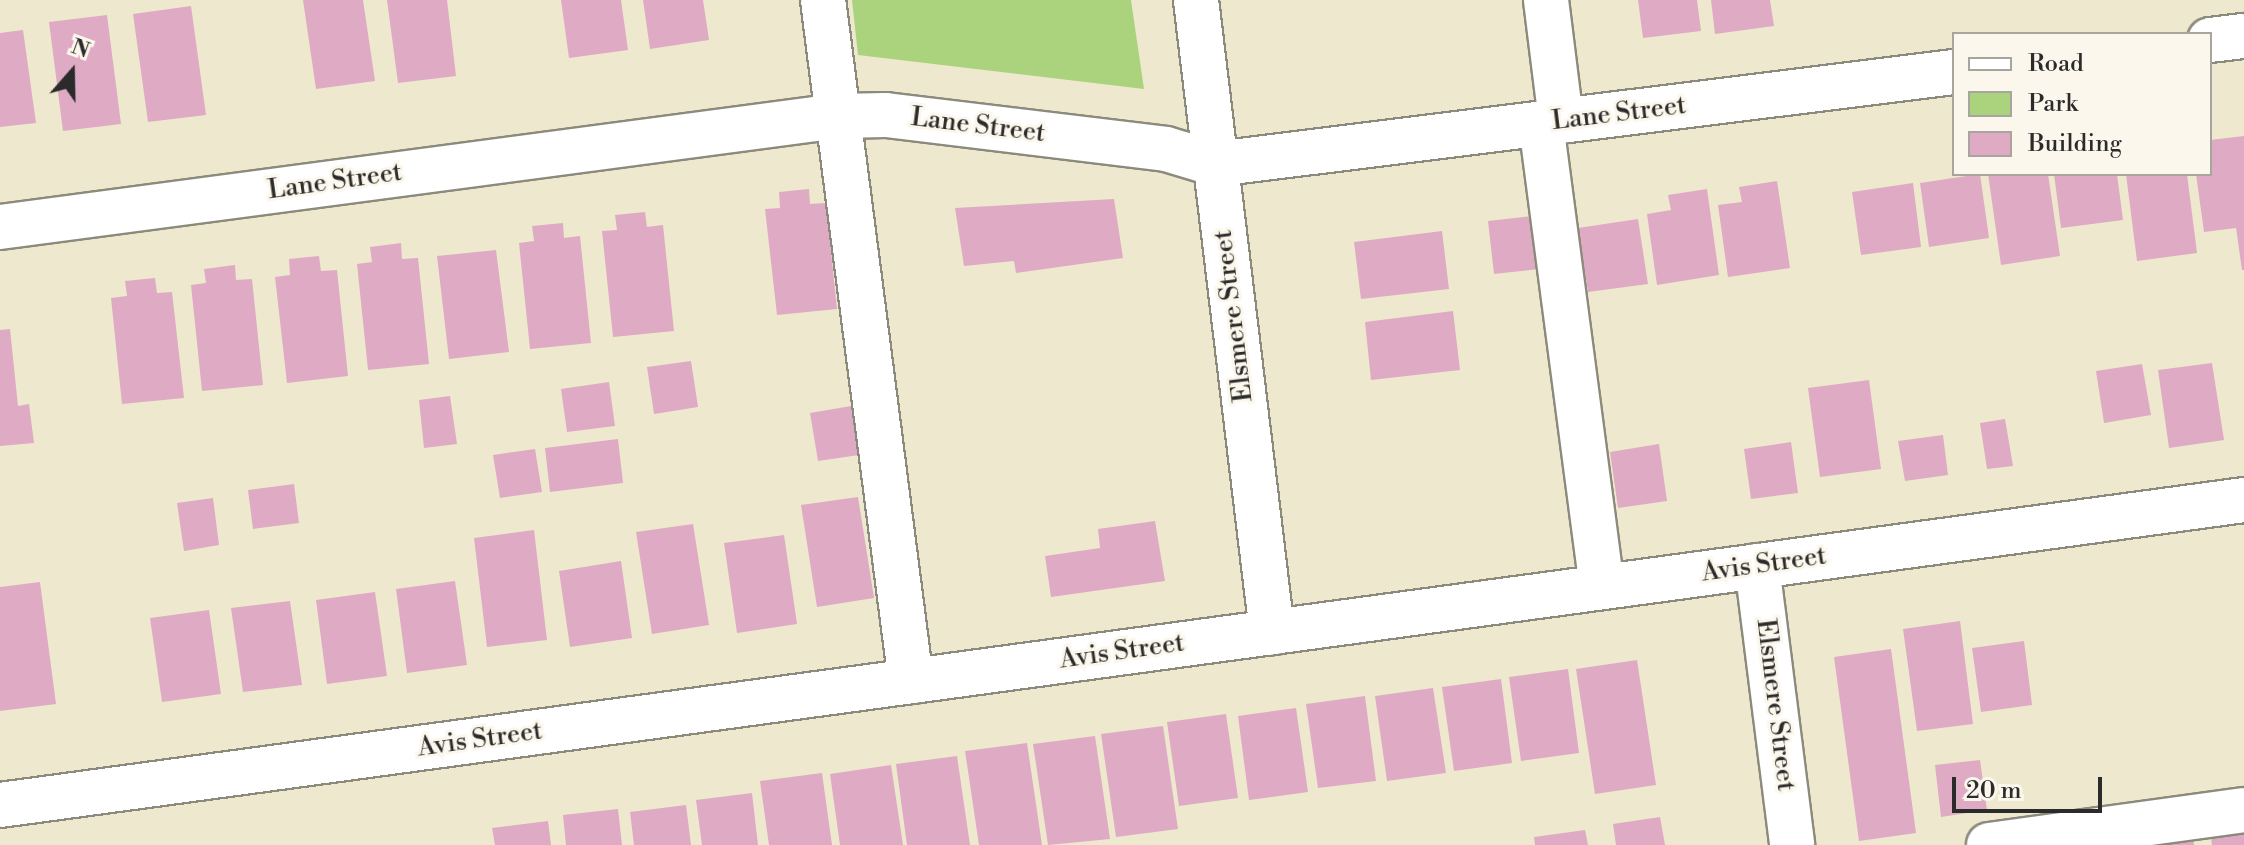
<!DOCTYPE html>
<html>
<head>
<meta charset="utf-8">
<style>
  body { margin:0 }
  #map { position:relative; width:2244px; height:845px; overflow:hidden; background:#eee9ce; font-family:"Libre Bodoni",serif }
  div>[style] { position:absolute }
  .green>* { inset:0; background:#abd37e }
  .building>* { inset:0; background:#dfaac4 }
  .roads { filter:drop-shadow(2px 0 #8c8a7c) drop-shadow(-2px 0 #8c8a7c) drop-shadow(0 2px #8c8a7c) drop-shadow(0 -2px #8c8a7c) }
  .minor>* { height:44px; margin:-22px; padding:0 22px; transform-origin:22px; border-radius:22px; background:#fff }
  span { translate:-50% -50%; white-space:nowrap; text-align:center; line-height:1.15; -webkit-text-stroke:6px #fbf7ec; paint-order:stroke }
  .street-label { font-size:26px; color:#2b2b2b }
  .legend { position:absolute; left:1952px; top:32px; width:260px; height:144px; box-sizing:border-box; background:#fbf7ec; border:2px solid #a8a59f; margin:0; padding:10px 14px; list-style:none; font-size:24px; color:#2b2b2b }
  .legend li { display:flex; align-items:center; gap:16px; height:40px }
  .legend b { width:40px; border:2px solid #a8a59f }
  .north { position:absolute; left:32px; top:32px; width:80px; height:80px; -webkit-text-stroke:6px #fbf7ec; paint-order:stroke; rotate:20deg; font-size:22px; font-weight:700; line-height:32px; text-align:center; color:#2b2b2b }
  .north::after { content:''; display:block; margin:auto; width:28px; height:36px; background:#2b2b2b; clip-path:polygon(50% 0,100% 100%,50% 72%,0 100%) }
  .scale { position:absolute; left:1952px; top:777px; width:150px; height:36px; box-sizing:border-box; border:4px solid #2b2b2b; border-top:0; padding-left:10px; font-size:24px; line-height:28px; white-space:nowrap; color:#2b2b2b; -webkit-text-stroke:6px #fbf7ec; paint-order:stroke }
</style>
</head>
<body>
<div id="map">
  <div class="green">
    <i style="clip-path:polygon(852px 0,1131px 0,1144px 89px,858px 55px)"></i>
  </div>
  <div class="building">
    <i style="clip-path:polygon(303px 0,363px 0,375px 81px,316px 89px)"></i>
    <i style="clip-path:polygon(387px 0,447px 0,456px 76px,398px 83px)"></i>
    <i style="clip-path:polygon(561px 0,621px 0,628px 50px,569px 58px)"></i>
    <i style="clip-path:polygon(643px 0,703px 0,709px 40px,650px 49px)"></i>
    <i style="clip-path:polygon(1638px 0,1697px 0,1701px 31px,1643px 38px)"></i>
    <i style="clip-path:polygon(1711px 0,1770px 0,1774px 26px,1715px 34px)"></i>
    <i style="clip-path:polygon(191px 6px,206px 115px,148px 122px,133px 14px)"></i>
    <i style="clip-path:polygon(107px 15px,121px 124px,63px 131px,49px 22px)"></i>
    <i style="clip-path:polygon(23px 30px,36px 123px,0 127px,0 33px)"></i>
    <i style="clip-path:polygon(2244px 136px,2244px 270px,2242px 270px,2236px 228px,2204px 232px,2196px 174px,2210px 174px,2210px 140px)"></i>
    <i style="clip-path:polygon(1980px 174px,1989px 238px,1929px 247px,1920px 183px)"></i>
    <i style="clip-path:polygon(1988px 174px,2048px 174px,2060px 256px,2001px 265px)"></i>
    <i style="clip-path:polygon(2054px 174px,2117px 174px,2123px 220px,2061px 228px)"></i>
    <i style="clip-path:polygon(2126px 174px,2187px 174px,2197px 253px,2137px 261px)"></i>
    <i style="clip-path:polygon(1777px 181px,1790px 268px,1728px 277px,1718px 205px,1742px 202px,1739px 187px)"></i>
    <i style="clip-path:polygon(1913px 183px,1921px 247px,1861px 255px,1852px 192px)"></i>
    <i style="clip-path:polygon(809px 189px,810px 204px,826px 203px,837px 309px,777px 315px,765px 209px,780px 208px,779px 192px)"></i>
    <i style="clip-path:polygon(1707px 189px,1719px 275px,1657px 285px,1647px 214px,1671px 210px,1668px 195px)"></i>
    <i style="clip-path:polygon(1114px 199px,1123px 258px,1016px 273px,1014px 261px,964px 266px,955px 208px)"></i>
    <i style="clip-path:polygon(645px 212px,647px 227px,663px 225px,674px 331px,613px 337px,602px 231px,617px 230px,615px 215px)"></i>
    <i style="clip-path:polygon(1532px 216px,1539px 269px,1494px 274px,1488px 221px)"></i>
    <i style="clip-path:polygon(1638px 219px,1648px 284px,1588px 292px,1578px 228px)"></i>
    <i style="clip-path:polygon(563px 223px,564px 238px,580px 236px,591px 343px,530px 349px,519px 243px,534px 241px,532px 226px)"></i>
    <i style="clip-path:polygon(1442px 231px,1449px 289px,1361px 299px,1354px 242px)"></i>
    <i style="clip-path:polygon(401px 243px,402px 259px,418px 258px,429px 364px,368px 370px,357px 264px,372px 262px,370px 247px)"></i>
    <i style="clip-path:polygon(496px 250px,509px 352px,449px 359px,437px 256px)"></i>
    <i style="clip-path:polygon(319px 256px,321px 271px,337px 270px,348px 376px,287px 383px,275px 277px,290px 275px,289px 259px)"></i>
    <i style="clip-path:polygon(235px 265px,236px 280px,252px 279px,263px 385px,202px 391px,191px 285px,206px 283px,204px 269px)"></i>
    <i style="clip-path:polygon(155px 278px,157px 293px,172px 292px,184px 398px,122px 404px,111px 298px,127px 296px,125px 281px)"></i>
    <i style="clip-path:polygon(1453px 311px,1460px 370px,1371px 380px,1365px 322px)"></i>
    <i style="clip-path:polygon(10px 329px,18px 406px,29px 404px,34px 443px,0 446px,0 330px)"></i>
    <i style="clip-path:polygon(691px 361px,698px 407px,654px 414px,647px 367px)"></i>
    <i style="clip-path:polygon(2212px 363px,2224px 440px,2169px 448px,2158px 370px)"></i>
    <i style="clip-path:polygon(2142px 364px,2151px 415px,2104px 423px,2096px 371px)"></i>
    <i style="clip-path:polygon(1869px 380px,1881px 469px,1820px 477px,1808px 388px)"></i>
    <i style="clip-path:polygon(609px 382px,615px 426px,567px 432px,561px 389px)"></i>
    <i style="clip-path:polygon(450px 396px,457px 444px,424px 448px,419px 400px)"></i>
    <i style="clip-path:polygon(851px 406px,859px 455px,818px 461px,810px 413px)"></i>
    <i style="clip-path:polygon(2005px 419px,2013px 466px,1987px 469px,1980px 423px)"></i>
    <i style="clip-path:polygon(1943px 435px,1948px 475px,1905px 481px,1898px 441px)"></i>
    <i style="clip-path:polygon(618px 439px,623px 483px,550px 492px,545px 448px)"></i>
    <i style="clip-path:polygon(1791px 442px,1798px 493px,1751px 499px,1744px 449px)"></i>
    <i style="clip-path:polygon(1659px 444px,1667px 501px,1618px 508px,1610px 452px)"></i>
    <i style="clip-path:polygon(535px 449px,542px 492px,500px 498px,493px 455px)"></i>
    <i style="clip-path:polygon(294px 484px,299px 523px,253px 529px,248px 490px)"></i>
    <i style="clip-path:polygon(858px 497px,874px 598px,817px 607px,801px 505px)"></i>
    <i style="clip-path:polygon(213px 498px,219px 545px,184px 551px,177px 503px)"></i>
    <i style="clip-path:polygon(1155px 521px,1165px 581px,1051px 597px,1045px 556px,1100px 548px,1098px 529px)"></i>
    <i style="clip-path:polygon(693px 524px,709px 625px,652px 634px,636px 532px)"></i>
    <i style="clip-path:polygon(534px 530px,547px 640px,487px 647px,474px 538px)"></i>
    <i style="clip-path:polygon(784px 535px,797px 624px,737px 633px,724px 543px)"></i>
    <i style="clip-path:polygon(621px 561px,632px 638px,570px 647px,559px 571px)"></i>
    <i style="clip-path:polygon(455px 581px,467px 665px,407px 673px,396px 589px)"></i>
    <i style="clip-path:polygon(40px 582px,56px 704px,0 711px,0 587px)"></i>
    <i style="clip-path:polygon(375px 592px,387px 676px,327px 684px,316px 600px)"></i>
    <i style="clip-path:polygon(290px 601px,302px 685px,243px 692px,231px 608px)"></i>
    <i style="clip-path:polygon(209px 610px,221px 694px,162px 702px,150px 618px)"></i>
    <i style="clip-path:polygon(1960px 621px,1973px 724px,1917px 731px,1903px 629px)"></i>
    <i style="clip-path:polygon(2024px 641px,2032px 705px,1981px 712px,1972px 648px)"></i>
    <i style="clip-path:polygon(1891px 649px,1916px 833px,1859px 841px,1834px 657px)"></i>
    <i style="clip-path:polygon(1637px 660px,1656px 785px,1595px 794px,1576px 669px)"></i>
    <i style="clip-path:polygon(1568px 669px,1579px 753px,1521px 761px,1509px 677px)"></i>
    <i style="clip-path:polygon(1501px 679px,1512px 763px,1454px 771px,1442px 687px)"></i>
    <i style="clip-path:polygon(1433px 688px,1446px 773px,1387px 781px,1375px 696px)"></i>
    <i style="clip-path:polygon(1365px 696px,1376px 781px,1318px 788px,1306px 704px)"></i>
    <i style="clip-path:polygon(1296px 708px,1308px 792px,1249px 800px,1238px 716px)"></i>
    <i style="clip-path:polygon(1226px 714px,1238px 798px,1179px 806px,1167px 722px)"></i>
    <i style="clip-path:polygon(1163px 726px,1178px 829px,1116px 837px,1101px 734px)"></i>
    <i style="clip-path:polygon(1095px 736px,1110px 839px,1048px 845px,1033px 744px)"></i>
    <i style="clip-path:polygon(1027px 743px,1042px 845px,979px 845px,965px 751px)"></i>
    <i style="clip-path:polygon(957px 756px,970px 845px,907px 845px,896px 764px)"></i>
    <i style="clip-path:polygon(1980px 760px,1987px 810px,1941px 817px,1935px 765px)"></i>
    <i style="clip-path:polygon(891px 765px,903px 845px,840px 845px,830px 774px)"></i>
    <i style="clip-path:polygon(822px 773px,832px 845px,769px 845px,760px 781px)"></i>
    <i style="clip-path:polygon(752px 793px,758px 845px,702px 845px,696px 800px)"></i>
    <i style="clip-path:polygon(686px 805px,691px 845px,634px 845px,630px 812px)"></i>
    <i style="clip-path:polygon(618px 809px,622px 845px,566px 845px,563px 815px)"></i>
    <i style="clip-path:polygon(1660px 817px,1665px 845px,1616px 845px,1613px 824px)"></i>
    <i style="clip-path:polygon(548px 821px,551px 845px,495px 845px,492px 828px)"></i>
    <i style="clip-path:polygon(1585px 830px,1588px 845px,1535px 845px,1534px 837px)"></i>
    <i style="clip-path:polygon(2244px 831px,2244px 845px,2212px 845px,2211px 837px)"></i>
    <i style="clip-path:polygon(2193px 839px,2194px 845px,2167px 845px,2167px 843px)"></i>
  </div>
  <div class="roads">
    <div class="minor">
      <i style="left:823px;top:0;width:687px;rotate:82.64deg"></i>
      <i style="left:1196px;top:0;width:637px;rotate:83.14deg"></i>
      <i style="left:1546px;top:0;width:122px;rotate:82.9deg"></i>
      <i style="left:2210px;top:40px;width:34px;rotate:-7deg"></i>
      <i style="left:1541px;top:124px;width:467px;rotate:82.5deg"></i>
      <i style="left:0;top:227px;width:844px;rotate:-7.55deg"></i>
      <i style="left:837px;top:116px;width:49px;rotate:-1.2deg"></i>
      <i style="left:886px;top:115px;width:282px;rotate:6.9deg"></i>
      <i style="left:1166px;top:149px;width:52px;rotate:16.7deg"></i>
      <i style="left:1216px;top:164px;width:744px;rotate:-7.11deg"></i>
      <i style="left:1757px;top:566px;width:281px;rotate:82.8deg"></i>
      <i style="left:0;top:805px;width:2265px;rotate:-7.74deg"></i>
      <i style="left:1989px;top:845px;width:257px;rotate:-7.8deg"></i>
    </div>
  </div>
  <div class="street-label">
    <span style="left:1619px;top:114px;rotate:-7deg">Lane Street</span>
    <span style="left:978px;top:126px;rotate:7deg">Lane Street</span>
    <span style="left:335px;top:182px;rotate:-8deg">Lane Street</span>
    <span style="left:1234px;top:316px;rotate:-97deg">Elsmere Street</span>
    <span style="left:1764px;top:565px;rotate:-8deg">Avis Street</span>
    <span style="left:1122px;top:652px;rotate:-8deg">Avis Street</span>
    <span style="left:1775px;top:705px;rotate:83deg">Elsmere Street</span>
    <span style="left:480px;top:740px;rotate:-8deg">Avis Street</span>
  </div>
  <ul class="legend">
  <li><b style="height:10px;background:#fff"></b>Road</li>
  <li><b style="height:22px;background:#abd37e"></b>Park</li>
  <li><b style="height:22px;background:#dfaac4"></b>Building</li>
  </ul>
  <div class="north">N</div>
  <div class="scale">20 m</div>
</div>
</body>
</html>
